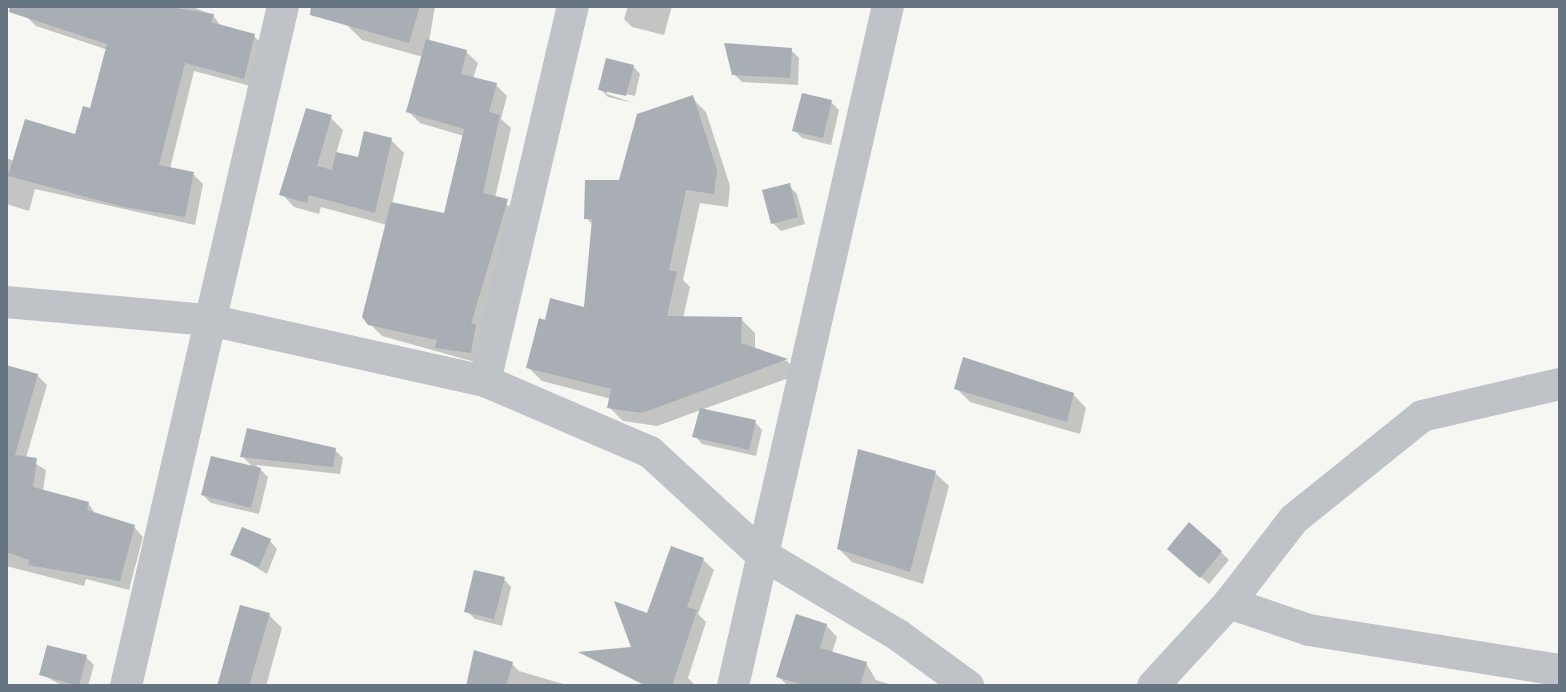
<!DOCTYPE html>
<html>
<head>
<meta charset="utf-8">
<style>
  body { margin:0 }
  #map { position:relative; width:1566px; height:692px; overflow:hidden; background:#f6f6f3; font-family:Rubik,sans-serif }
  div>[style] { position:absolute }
  .shadow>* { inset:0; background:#0003 }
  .building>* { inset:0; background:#a8aeb4 }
  .minor>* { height:32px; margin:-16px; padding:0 16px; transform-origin:16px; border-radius:16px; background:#bfc2c6 }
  span { translate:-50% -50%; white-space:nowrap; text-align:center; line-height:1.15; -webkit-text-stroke:8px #fff; paint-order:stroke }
  .frame { position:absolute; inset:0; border:8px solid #677482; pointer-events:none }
</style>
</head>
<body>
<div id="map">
  <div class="shadow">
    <i style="clip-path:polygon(28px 6px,190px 6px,213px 15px,222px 28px,254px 36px,264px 46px,254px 87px,194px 71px,170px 169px,193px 174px,203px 184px,195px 225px,35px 189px,29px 211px,6px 204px,6px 158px,14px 161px,77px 136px,91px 110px,108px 50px,36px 26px,26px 16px)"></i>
    <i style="clip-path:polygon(351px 6px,435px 6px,429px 42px,466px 52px,478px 63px,473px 79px,496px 85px,507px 96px,501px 119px,511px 128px,495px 198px,519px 212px,482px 364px,382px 336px,370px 324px,387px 225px,321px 207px,319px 214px,294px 207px,282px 194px,330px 117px,343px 130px,336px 154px,360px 159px,391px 140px,404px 153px,392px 204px,445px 216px,464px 136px,420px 123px,409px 112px,423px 57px,362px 40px,346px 24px)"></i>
    <i style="clip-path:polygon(628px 6px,672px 6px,664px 35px,632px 27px,624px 19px)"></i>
    <i style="clip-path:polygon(791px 50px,799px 58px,798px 85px,742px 82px,734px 74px)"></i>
    <i style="clip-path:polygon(633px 66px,640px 74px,635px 96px,607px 90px,607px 94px,634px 103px,608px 97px,600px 89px)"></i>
    <i style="clip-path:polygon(692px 98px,706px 112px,730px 186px,728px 207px,700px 203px,683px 280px,690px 287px,683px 318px,741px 319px,755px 333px,755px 349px,787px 361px,800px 374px,657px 426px,623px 421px,609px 407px,611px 399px,542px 381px,528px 367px,547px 322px,586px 309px,594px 226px,586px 218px)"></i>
    <i style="clip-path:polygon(831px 102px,839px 110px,831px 145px,802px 138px,794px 130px)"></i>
    <i style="clip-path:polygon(789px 186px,797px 194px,805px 224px,781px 231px,773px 223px)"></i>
    <i style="clip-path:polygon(964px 360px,1073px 394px,1086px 408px,1080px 434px,970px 402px,956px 388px)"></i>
    <i style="clip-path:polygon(6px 367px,37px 375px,47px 385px,26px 458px,46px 470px,43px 491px,88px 503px,97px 516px,134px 527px,143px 537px,129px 590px,86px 579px,84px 586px,6px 566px)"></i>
    <i style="clip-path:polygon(755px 422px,762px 430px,756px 456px,702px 444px,695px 436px)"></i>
    <i style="clip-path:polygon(335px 450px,343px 458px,340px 474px,256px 465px,268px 477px,259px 514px,211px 503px,203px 495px,254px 468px,243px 457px)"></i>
    <i style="clip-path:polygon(859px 452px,935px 473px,949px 486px,923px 584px,852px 562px,839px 549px)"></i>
    <i style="clip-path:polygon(270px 541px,277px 549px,267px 574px,233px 554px)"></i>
    <i style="clip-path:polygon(1221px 552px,1229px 560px,1209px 584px,1178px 557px)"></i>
    <i style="clip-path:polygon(703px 560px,714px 570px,698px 614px,706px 622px,688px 678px,694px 684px,642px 686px,648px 615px)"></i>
    <i style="clip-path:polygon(504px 579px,511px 587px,502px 626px,475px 619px,467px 611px)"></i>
    <i style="clip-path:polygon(269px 615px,282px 628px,266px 686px,219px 686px)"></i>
    <i style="clip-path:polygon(826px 625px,837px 637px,832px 653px,866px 663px,876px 680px,895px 686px,788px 686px,778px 676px)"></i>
    <i style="clip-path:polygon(86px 657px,94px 665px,88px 686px,63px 686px,41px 674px)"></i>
    <i style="clip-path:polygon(512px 664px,519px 671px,570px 686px,468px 686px)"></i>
  </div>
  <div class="building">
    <i style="clip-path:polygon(10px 6px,162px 6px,214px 14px,211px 22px,255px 34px,244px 79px,185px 63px,159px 165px,194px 172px,185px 217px,124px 207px,8px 176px,25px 119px,75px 134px,83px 106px,90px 108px,107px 44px,9px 12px)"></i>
    <i style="clip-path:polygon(311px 6px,420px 6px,409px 43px,310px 15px)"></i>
    <i style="clip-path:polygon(426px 39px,467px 50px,461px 74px,497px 83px,489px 112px,500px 115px,483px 193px,508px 199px,471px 324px,476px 324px,471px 353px,435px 348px,437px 340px,368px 325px,362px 317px,391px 202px,444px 213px,464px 129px,406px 112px)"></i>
    <i style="clip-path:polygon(724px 43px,792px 48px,790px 78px,732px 75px)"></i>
    <i style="clip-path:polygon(606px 58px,634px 65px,626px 96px,598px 90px)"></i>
    <i style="clip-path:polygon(802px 93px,832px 100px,823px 138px,792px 131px)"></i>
    <i style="clip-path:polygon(693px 95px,717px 170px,714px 194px,686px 190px,669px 270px,677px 272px,667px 316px,742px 317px,741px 343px,788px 359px,642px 413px,607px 408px,611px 389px,526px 368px,539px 318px,545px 320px,550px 298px,584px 307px,592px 219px,584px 219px,585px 180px,619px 180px,637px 114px)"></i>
    <i style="clip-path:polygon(306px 108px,332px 115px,317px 166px,332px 170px,336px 152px,358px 157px,364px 131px,392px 138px,375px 213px,309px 195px,307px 203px,279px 195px)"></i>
    <i style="clip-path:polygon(790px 183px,798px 217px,771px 224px,762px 190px)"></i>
    <i style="clip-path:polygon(963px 357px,1074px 393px,1067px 422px,954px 389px)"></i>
    <i style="clip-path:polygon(6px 365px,38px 374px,15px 455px,37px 458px,33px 487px,89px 502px,87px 510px,135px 525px,120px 581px,28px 565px,29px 560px,6px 552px)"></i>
    <i style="clip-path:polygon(700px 408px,756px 420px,749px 450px,692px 437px)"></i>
    <i style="clip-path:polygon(247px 428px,336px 448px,333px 467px,240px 457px)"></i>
    <i style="clip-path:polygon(858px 449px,936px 471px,910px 572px,837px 549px)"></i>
    <i style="clip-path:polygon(211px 456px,261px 468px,251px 508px,201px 495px)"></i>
    <i style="clip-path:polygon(1189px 522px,1222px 551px,1200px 578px,1167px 549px)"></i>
    <i style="clip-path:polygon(242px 527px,271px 539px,259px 567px,230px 555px)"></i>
    <i style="clip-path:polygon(671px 546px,704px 558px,687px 607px,697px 610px,672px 686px,646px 686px,578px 652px,631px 647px,614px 601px,647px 613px)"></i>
    <i style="clip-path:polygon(474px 570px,505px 577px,494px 619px,464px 612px)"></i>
    <i style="clip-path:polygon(240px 605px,270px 613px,249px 686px,217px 686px)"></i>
    <i style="clip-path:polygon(796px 614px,827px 624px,820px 648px,867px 662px,860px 686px,807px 686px,776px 677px)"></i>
    <i style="clip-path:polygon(47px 645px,87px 655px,79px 686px,39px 675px)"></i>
    <i style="clip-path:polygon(474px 650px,513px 662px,506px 686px,466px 686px)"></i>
  </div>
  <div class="minor">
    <i style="left:6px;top:302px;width:204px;rotate:5.1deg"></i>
    <i style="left:209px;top:320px;width:283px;rotate:12.5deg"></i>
    <i style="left:485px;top:381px;width:180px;rotate:23.3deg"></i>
    <i style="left:650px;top:452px;width:149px;rotate:42.6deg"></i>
    <i style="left:760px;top:553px;width:161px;rotate:30.7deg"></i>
    <i style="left:898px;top:635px;width:87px;rotate:36.1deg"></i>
    <i style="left:485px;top:381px;width:385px;rotate:-76.8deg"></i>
    <i style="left:1229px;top:603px;width:84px;rotate:18.6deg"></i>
    <i style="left:1309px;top:630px;width:254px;rotate:9.1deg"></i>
    <i style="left:126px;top:686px;width:698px;rotate:-77deg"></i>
    <i style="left:733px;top:686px;width:697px;rotate:-77.16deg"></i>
    <i style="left:1153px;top:686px;width:113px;rotate:-47.5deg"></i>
    <i style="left:1229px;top:603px;width:106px;rotate:-52.3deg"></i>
    <i style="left:1294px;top:519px;width:164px;rotate:-38.8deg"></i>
    <i style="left:1422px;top:416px;width:142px;rotate:-13.1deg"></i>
  </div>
  <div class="frame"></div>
</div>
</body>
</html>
